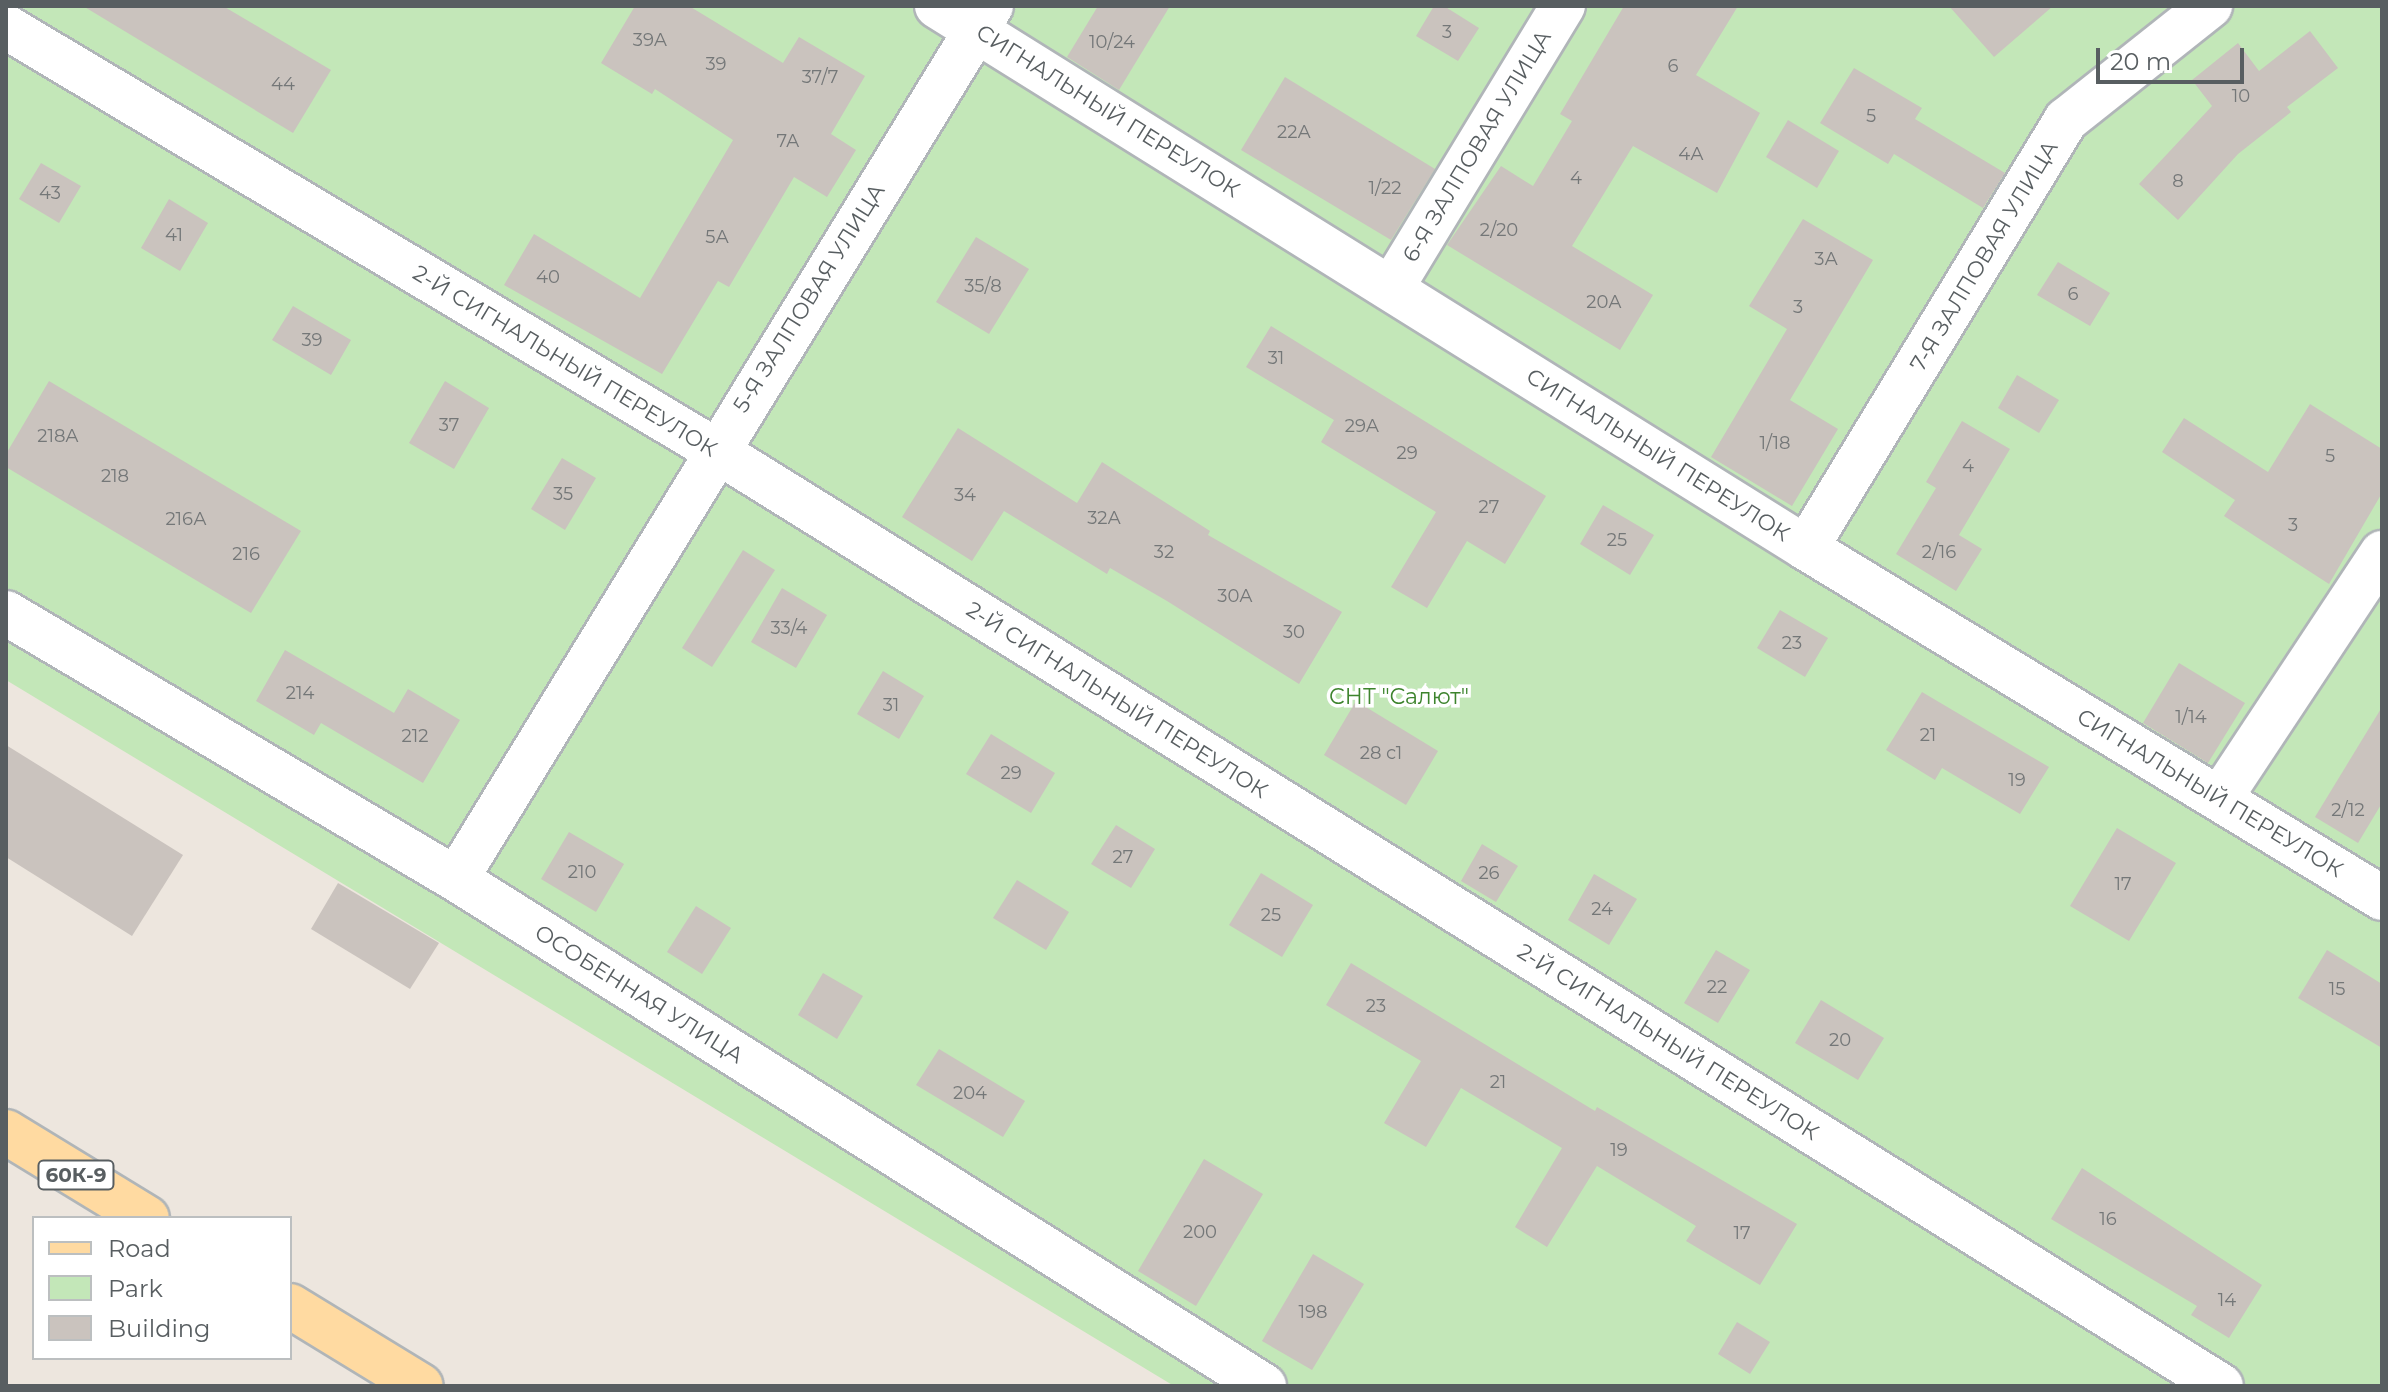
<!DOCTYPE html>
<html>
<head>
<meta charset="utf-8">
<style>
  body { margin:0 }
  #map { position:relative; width:2388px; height:1392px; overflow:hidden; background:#ede6de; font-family:Montserrat,sans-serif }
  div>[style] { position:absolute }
  .green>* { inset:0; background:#c3e7b8 }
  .building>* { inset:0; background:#cac3be }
  .roads { filter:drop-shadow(2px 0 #b0b5b8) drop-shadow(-2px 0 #b0b5b8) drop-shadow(0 2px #b0b5b8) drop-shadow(0 -2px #b0b5b8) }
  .street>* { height:44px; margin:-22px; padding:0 22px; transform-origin:22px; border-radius:22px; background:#fff }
  .primary>* { height:44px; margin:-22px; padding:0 22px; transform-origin:22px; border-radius:22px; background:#ffdaa1 }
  span { translate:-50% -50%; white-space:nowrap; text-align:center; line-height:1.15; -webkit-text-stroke:7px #fff; paint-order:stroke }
  .number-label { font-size:18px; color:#747778 }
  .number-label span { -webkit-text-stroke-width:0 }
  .shield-label span { padding:2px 6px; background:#fff; border:2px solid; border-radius:6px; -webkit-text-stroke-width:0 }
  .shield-label { font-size:20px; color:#585e61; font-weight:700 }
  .street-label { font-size:22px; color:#585e61 }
  .park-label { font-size:22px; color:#3d842d }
  .frame { position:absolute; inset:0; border:8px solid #585e61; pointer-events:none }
  .legend { position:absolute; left:32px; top:1216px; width:260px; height:144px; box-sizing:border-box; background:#fff; border:2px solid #bcbfc0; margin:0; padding:10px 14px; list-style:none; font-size:24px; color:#585e61 }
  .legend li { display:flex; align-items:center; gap:16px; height:40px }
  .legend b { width:40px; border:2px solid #bcbfc0 }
  .scale { position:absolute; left:2096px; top:48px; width:148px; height:36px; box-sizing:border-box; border:4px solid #585e61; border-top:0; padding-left:10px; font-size:24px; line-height:28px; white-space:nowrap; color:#585e61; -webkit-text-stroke:6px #fff; paint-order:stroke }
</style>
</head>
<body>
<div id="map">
  <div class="green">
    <i style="clip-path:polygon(6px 6px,2382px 6px,2382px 1386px,1174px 1386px,6px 680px)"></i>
  </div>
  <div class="building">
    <i style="clip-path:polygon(83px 6px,223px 6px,331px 70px,293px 133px)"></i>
    <i style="clip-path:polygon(635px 6px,689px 6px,783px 63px,799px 37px,865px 76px,831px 134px,856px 150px,827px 197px,794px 177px,729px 287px,718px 281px,662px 374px,504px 285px,534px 234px,640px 298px,733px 140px,655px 89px,652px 94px,601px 63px)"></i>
    <i style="clip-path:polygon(1098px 6px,1170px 6px,1119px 90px,1067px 57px)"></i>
    <i style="clip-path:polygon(1434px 6px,1444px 6px,1479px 28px,1458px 61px,1416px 36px)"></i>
    <i style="clip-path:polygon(1624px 6px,1738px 6px,1696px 75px,1760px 113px,1717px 193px,1633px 146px,1572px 246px,1653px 295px,1620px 350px,1447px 245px,1501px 166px,1533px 186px,1572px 121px,1560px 114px)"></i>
    <i style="clip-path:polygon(1949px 6px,2053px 6px,1994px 57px)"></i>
    <i style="clip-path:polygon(2310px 31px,2338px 68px,2287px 107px,2291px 112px,2238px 154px,2178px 220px,2139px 184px,2212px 106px,2192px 80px,2238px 43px,2259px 71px)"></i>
    <i style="clip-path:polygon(1854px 68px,1922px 108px,1915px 119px,2005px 173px,1983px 208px,1894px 154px,1888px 164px,1820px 123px)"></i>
    <i style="clip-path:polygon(1285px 77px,1435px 169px,1391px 240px,1241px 150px)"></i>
    <i style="clip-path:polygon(1788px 120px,1839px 151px,1817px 188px,1766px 157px)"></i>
    <i style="clip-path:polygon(41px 163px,81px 186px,59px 223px,19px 199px)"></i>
    <i style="clip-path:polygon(169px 199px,208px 223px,180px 271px,141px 248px)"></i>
    <i style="clip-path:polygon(1803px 219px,1873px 260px,1790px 400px,1838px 429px,1792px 506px,1711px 457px,1787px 329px,1749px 306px)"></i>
    <i style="clip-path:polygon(976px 237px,1029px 269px,989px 334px,936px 302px)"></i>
    <i style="clip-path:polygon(2058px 262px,2110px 293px,2090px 326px,2037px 295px)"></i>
    <i style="clip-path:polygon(293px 306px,351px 340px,331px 375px,272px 340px)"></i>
    <i style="clip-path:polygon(1271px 326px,1546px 496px,1505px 564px,1467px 541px,1427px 608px,1391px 587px,1436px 512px,1321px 442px,1334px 420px,1246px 367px)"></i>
    <i style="clip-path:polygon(2017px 375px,2059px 400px,2039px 433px,1998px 408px)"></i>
    <i style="clip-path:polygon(49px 381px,301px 531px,251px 613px,6px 467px,6px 454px)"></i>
    <i style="clip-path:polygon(445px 381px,489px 408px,454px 469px,409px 443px)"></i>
    <i style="clip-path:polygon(2310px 404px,2382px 449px,2382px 493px,2329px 584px,2224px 516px,2235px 500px,2162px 452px,2184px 418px,2268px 472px)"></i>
    <i style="clip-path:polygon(1962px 421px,2010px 449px,1959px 535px,1982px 549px,1956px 591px,1896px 554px,1936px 488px,1926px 482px)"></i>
    <i style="clip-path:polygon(958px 428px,1077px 503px,1102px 462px,1210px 531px,1208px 535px,1342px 612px,1299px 684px,1167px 601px,1110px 568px,1107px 574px,1004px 511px,972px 561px,902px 517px)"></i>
    <i style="clip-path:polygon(562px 458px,596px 478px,565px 530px,531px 509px)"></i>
    <i style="clip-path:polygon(1603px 505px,1654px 535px,1630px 575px,1580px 544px)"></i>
    <i style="clip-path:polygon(743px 550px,775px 570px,712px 667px,682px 648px)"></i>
    <i style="clip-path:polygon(782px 588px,827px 615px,796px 668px,751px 642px)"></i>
    <i style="clip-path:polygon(1780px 610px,1828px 638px,1805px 677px,1757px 648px)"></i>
    <i style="clip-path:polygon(285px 650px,394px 713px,408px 689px,460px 720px,423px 783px,321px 723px,314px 735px,256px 701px)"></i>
    <i style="clip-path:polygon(2179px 663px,2245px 703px,2208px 763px,2143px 723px)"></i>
    <i style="clip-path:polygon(883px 671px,924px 696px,899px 739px,857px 714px)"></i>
    <i style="clip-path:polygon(1922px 692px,2049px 767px,2020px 814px,1942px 768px,1935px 780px,1886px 750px)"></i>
    <i style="clip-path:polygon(1356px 701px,1438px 751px,1406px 805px,1324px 755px)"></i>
    <i style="clip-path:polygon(2382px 707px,2382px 803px,2358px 843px,2315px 817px)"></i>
    <i style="clip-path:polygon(991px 734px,1055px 773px,1031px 813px,966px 774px)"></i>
    <i style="clip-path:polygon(6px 745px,183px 855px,132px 936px,6px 857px)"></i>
    <i style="clip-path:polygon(1116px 825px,1155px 849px,1131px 888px,1091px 864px)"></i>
    <i style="clip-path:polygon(2117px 828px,2176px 863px,2129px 941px,2070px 906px)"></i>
    <i style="clip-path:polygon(569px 832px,624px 864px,596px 912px,541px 879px)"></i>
    <i style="clip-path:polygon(1482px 844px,1518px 866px,1496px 902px,1461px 881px)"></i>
    <i style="clip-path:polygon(1261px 873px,1313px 905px,1282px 957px,1229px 925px)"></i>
    <i style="clip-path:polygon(1594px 874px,1637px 899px,1609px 945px,1568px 920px)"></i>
    <i style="clip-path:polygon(1017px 880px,1069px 912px,1046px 950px,993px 918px)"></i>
    <i style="clip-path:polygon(338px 883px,439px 943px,410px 989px,311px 929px)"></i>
    <i style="clip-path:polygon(696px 906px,731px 928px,702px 974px,667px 952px)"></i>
    <i style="clip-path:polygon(1716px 950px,1750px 970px,1718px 1023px,1684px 1003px)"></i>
    <i style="clip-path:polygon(2327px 950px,2382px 984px,2382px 1048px,2298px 998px)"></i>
    <i style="clip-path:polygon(1351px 963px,1595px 1111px,1597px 1107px,1797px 1224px,1760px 1285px,1686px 1241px,1696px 1226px,1597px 1166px,1547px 1247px,1515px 1227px,1562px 1148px,1461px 1088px,1426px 1147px,1384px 1123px,1421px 1061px,1326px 1005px)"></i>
    <i style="clip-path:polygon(823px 973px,863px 996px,837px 1039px,798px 1015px)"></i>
    <i style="clip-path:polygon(1821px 1000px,1884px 1038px,1858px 1080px,1795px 1043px)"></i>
    <i style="clip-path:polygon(939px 1049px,1025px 1101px,1003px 1137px,916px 1085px)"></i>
    <i style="clip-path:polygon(1204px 1159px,1263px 1194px,1196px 1306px,1138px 1271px)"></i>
    <i style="clip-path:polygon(2082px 1168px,2262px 1285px,2229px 1338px,2191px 1315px,2197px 1306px,2051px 1219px)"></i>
    <i style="clip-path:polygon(1313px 1254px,1364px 1284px,1312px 1370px,1262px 1341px)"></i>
    <i style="clip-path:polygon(1737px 1322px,1770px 1342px,1750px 1374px,1718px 1354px)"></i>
  </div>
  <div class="roads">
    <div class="street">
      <i style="left:937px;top:6px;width:1024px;rotate:31.95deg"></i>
      <i style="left:1806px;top:548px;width:674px;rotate:31.28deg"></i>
      <i style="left:6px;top:27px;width:826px;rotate:30.82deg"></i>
      <i style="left:715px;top:450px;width:1773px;rotate:31.86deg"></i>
      <i style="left:1392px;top:287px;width:329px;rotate:-58.7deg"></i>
      <i style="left:1806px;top:548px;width:501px;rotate:-58.72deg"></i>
      <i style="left:2066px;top:120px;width:184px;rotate:-38.4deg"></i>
      <i style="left:6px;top:613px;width:523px;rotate:30.59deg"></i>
      <i style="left:456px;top:879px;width:954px;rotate:32.11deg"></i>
      <i style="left:2220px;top:798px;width:294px;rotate:-56.5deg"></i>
      <i style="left:456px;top:879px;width:1024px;rotate:-58.5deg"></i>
    </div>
    <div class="primary">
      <i style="left:6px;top:1132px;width:165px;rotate:31.4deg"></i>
      <i style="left:290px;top:1306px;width:153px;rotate:31.4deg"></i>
    </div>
  </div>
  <div class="number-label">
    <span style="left:1447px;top:32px">3</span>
    <span style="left:650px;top:40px">39А</span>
    <span style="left:1112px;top:42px">10/24</span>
    <span style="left:716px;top:64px">39</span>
    <span style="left:1673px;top:66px">6</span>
    <span style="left:820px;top:77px">37/7</span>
    <span style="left:283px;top:84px">44</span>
    <span style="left:2241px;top:96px">10</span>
    <span style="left:1871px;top:116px">5</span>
    <span style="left:1294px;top:132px">22А</span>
    <span style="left:788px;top:141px">7А</span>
    <span style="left:1691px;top:154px">4А</span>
    <span style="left:1576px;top:178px">4</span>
    <span style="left:2178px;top:181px">8</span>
    <span style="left:1385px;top:188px">1/22</span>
    <span style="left:50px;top:193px">43</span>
    <span style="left:1499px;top:230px">2/20</span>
    <span style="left:174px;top:235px">41</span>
    <span style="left:717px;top:237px">5А</span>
    <span style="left:1826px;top:259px">3А</span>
    <span style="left:548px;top:277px">40</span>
    <span style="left:983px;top:286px">35/8</span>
    <span style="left:2073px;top:294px">6</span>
    <span style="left:1604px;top:302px">20А</span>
    <span style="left:1798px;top:307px">3</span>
    <span style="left:312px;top:340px">39</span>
    <span style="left:1276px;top:358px">31</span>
    <span style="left:449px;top:425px">37</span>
    <span style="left:1362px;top:426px">29А</span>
    <span style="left:58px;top:436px">218А</span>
    <span style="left:1775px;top:443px">1/18</span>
    <span style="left:1407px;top:453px">29</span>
    <span style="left:2330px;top:456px">5</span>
    <span style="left:1968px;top:466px">4</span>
    <span style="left:115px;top:476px">218</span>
    <span style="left:563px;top:494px">35</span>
    <span style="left:965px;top:495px">34</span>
    <span style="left:1489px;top:507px">27</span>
    <span style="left:1104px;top:518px">32А</span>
    <span style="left:186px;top:519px">216А</span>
    <span style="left:2293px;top:525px">3</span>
    <span style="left:1617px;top:540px">25</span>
    <span style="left:1164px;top:552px">32</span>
    <span style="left:1939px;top:552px">2/16</span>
    <span style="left:246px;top:554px">216</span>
    <span style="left:1235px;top:596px">30А</span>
    <span style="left:789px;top:628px">33/4</span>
    <span style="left:1294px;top:632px">30</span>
    <span style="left:1792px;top:643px">23</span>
    <span style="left:300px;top:693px">214</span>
    <span style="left:891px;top:705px">31</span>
    <span style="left:2191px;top:717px">1/14</span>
    <span style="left:1928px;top:735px">21</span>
    <span style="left:415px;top:736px">212</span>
    <span style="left:1381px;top:753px">28 с1</span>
    <span style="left:1011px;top:773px">29</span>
    <span style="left:2017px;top:780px">19</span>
    <span style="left:2348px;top:810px">2/12</span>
    <span style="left:1123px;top:857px">27</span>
    <span style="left:582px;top:872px">210</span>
    <span style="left:1489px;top:873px">26</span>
    <span style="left:2123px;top:884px">17</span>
    <span style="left:1602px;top:909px">24</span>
    <span style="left:1271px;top:915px">25</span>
    <span style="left:1717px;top:987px">22</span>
    <span style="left:2337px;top:989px">15</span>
    <span style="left:1376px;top:1006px">23</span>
    <span style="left:1840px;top:1040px">20</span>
    <span style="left:1498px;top:1082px">21</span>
    <span style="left:970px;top:1093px">204</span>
    <span style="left:1619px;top:1150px">19</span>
    <span style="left:2108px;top:1219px">16</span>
    <span style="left:1200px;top:1232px">200</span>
    <span style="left:1742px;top:1233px">17</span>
    <span style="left:2227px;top:1300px">14</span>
    <span style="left:1313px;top:1312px">198</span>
  </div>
  <div class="shield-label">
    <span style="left:76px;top:1175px">60К-9</span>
  </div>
  <div class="street-label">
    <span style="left:1108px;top:111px;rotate:32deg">СИГНАЛЬНЫЙ ПЕРЕУЛОК</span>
    <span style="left:1477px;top:146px;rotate:-59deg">6-Я ЗАЛПОВАЯ УЛИЦА</span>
    <span style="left:1984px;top:256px;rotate:-59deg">7-Я ЗАЛПОВАЯ УЛИЦА</span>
    <span style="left:809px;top:298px;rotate:-58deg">5-Я ЗАЛПОВАЯ УЛИЦА</span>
    <span style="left:565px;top:361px;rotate:31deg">2-Й СИГНАЛЬНЫЙ ПЕРЕУЛОК</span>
    <span style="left:1658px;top:455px;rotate:32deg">СИГНАЛЬНЫЙ ПЕРЕУЛОК</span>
    <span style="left:1117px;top:700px;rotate:32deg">2-Й СИГНАЛЬНЫЙ ПЕРЕУЛОК</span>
    <span style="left:2210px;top:793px;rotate:31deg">СИГНАЛЬНЫЙ ПЕРЕУЛОК</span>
    <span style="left:639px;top:994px;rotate:32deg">ОСОБЕННАЯ УЛИЦА</span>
    <span style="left:1668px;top:1042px;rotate:32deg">2-Й СИГНАЛЬНЫЙ ПЕРЕУЛОК</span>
  </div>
  <div class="park-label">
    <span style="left:1399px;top:697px">СНТ "Салют"</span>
  </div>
  <div class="frame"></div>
  <ul class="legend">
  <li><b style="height:10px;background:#ffdaa1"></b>Road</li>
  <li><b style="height:22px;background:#c3e7b8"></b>Park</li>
  <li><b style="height:22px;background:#cac3be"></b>Building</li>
  </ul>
  <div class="scale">20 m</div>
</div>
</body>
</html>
